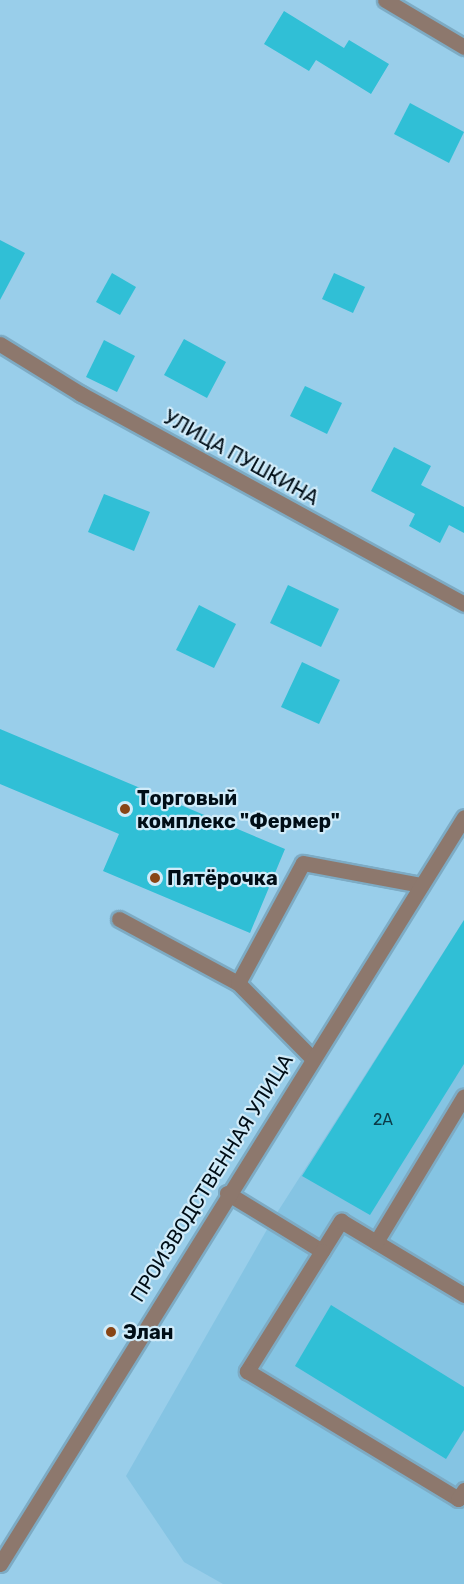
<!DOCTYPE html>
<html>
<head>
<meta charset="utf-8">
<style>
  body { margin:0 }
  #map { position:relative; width:464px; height:1584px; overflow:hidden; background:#99ceea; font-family:Rubik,sans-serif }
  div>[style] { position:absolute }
  .built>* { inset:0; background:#85c4e3 }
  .building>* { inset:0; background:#30bfd6 }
  .roads { filter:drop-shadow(2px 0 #7dabc4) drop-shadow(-2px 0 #7dabc4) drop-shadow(0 2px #7dabc4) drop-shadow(0 -2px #7dabc4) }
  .minor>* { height:15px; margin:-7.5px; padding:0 7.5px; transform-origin:7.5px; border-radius:7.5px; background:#8d786d }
  .dots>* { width:16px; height:16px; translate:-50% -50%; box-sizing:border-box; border:3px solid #d0ebf9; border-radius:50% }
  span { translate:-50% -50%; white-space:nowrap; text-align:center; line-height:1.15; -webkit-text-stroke:4.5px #d0ebf9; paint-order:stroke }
  .number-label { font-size:16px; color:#0c3a47 }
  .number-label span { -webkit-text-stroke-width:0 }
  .street-label { font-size:20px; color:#000e17 }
  .poi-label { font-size:20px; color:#000e17; font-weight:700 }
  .left { translate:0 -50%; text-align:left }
</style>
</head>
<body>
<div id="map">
  <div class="built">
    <i style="clip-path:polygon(464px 920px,464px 1584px,223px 1584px,184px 1562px,126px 1476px,273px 1219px)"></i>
  </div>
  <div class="building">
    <i style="clip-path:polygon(284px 11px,344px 48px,349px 40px,389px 64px,371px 94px,316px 60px,309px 71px,264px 44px)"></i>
    <i style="clip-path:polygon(410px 103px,464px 132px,449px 163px,394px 134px)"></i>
    <i style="clip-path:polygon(0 240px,25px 253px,0 300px)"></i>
    <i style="clip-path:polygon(112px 273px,136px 287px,120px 315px,96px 302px)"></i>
    <i style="clip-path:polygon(334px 273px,365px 287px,353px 313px,322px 299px)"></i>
    <i style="clip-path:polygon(184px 339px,226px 362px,207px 398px,164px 375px)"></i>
    <i style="clip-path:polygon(104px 340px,135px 356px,117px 392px,86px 377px)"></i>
    <i style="clip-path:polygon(305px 386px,342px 403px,327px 434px,290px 416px)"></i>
    <i style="clip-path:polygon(394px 447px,431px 466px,421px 485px,464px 507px,464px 533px,449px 525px,440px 543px,409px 526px,415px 514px,371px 491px)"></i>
    <i style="clip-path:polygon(104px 494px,150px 512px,134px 551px,88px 532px)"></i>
    <i style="clip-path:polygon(288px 585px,339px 609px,321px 647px,270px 623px)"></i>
    <i style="clip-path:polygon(199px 605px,236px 624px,214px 668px,176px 650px)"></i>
    <i style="clip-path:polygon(302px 662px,340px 680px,319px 724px,281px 707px)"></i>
    <i style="clip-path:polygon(0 729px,285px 849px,250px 933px,103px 871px,119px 834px,0 784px)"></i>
    <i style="clip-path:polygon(464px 920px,464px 1064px,370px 1215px,302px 1176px)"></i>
    <i style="clip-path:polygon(331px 1305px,464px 1387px,464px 1430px,446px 1459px,295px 1366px)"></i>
  </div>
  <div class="roads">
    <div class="minor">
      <i style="left:385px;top:0;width:92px;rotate:30.7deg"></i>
      <i style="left:0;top:344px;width:95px;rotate:31.7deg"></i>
      <i style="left:81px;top:394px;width:437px;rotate:28.7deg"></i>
      <i style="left:119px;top:919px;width:135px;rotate:28.3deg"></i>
      <i style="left:238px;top:983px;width:105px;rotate:45.4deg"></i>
      <i style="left:238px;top:983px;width:136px;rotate:-61.6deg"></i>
      <i style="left:303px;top:863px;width:120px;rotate:10.6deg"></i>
      <i style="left:227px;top:1193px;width:111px;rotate:31.4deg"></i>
      <i style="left:322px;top:1251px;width:36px;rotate:-58deg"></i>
      <i style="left:341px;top:1221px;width:144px;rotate:31deg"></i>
      <i style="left:376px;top:1242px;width:170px;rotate:-58.9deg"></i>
      <i style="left:322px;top:1251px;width:142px;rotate:122deg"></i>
      <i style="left:247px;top:1371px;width:247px;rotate:31.2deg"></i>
      <i style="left:458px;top:1499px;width:11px;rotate:-56deg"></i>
      <i style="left:0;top:1564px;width:879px;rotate:-58.15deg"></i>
    </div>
  </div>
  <div class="dots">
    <i style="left:125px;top:809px;background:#884516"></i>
    <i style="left:155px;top:878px;background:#884516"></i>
    <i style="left:111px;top:1332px;background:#884516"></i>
  </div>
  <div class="number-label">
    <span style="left:383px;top:1120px">2А</span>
  </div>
  <div class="street-label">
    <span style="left:241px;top:458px;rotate:29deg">УЛИЦА ПУШКИНА</span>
    <span style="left:212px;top:1178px;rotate:-58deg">ПРОИЗВОДСТВЕННАЯ УЛИЦА</span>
  </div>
  <div class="poi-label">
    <span class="left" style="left:137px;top:810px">Торговый<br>комплекс "Фермер"</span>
    <span class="left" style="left:167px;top:878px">Пятёрочка</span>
    <span class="left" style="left:123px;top:1332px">Элан</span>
  </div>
</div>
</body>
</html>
